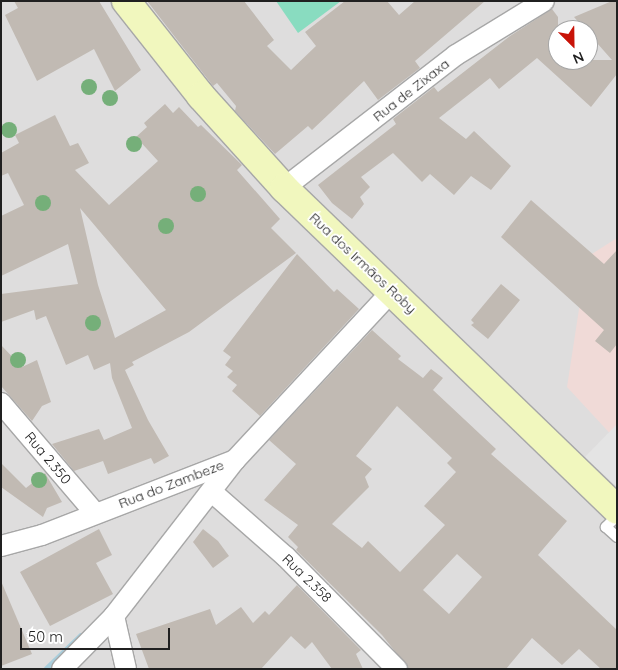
<!DOCTYPE html>
<html>
<head>
<meta charset="utf-8">
<style>
  body { margin:0 }
  #map { position:relative; width:618px; height:670px; overflow:hidden; background:#f0eee7; font-family:Quicksand,sans-serif }
  div>[style] { position:absolute }
  .residential>* { inset:0; background:#dedddd }
  .commercial>* { inset:0; background:#f0dad7 }
  .pitch>* { inset:0; background:#89dcc0 }
  .parking>* { inset:0; background:#e4e4e4 }
  .stream>* { height:6px; margin:-3px; padding:0 3px; transform-origin:3px; border-radius:3px; background:#a9cedc }
  .building>* { inset:0; background:#c1bab3 }
  .roads { filter:drop-shadow(1px 0 #a7a7a7) drop-shadow(-1px 0 #a7a7a7) drop-shadow(0 1px #a7a7a7) drop-shadow(0 -1px #a7a7a7) }
  .lane>* { height:10px; margin:-5px; padding:0 5px; transform-origin:5px; border-radius:5px; background:#fff }
  .street>* { height:20px; margin:-10px; padding:0 10px; transform-origin:10px; border-radius:10px; background:#fff }
  .secondary>* { height:28px; margin:-14px; padding:0 14px; transform-origin:14px; border-radius:14px; background:#f1f7be }
  .trees>* { width:16px; height:16px; margin:-8px; border-radius:50%; background:#75af79 }
  span { translate:-50% -50%; white-space:nowrap; text-align:center; line-height:1.15; -webkit-text-stroke:4px #fff; paint-order:stroke }
  .street-label { font-size:14px; color:#202020 }
  .frame { position:absolute; inset:0; border:2px solid #202020; pointer-events:none }
  .north { position:absolute; left:548px; top:20px; width:50px; height:50px; box-sizing:border-box; background:#fff; border:1px solid #a6a6a6; border-radius:50%; rotate:157deg; font-size:14px; font-weight:700; line-height:20px; text-align:center; color:#202020 }
  .north::after { content:''; display:block; margin:auto; width:18px; height:22px; background:#c81308; clip-path:polygon(50% 0,100% 100%,50% 72%,0 100%) }
  .scale { position:absolute; left:20px; top:628px; width:150px; height:22px; box-sizing:border-box; border:2px solid #202020; border-top:0; padding-left:6px; font-size:15px; line-height:18px; white-space:nowrap; color:#202020; -webkit-text-stroke:4px #fff; paint-order:stroke }
</style>
</head>
<body>
<div id="map">
  <div class="residential">
    <i style="clip-path:polygon(evenodd,1px 1px,617px 1px,617px 669px,1px 669px,1px 1px,558px 30px,588px 30px,588px 60px,558px 60px,558px 30px)"></i>
  </div>
  <div class="commercial">
    <i style="clip-path:polygon(617px 238px,617px 441px,567px 387px,587px 257px)"></i>
  </div>
  <div class="pitch">
    <i style="clip-path:polygon(276px 1px,341px 1px,298px 33px)"></i>
  </div>
  <div class="parking">
    <i style="clip-path:polygon(617px 424px,617px 487px,585px 457px)"></i>
  </div>
  <div class="stream">
    <i style="left:47px;top:669px;width:47px;rotate:-44.1deg"></i>
  </div>
  <div class="building">
    <i style="clip-path:polygon(14px 1px,99px 1px,141px 70px,115px 91px,94px 49px,37px 81px,5px 15px,18px 8px)"></i>
    <i style="clip-path:polygon(147px 1px,244px 1px,274px 40px,267px 46px,291px 70px,316px 46px,305px 32px,345px 1px,387px 1px,399px 15px,415px 1px,485px 1px,415px 61px,420px 68px,378px 100px,364px 81px,312px 130px,308px 126px,275px 154px,235px 111px,236px 106px,217px 83px,213px 86px)"></i>
    <i style="clip-path:polygon(612px 1px,617px 1px,617px 74px,591px 107px,537px 58px,499px 89px,490px 78px,439px 118px,466px 139px,474px 131px,511px 166px,491px 190px,471px 176px,454px 195px,430px 174px,422px 182px,393px 153px,361px 177px,370px 187px,360px 197px,364px 204px,352px 219px,332px 203px,318px 185px,396px 124px,393px 119px,434px 87px,438px 92px,510px 36px,552px 9px,558px 17px,558px 60px,612px 60px,574px 17px)"></i>
    <i style="clip-path:polygon(evenodd,165px 104px,173px 113px,179px 107px,198px 127px,201px 125px,242px 165px,237px 170px,280px 219px,271px 228px,296px 253px,189px 332px,132px 362px,134px 365px,125px 370px,148px 420px,169px 456px,154px 464px,151px 458px,108px 474px,103px 461px,74px 471px,52px 444px,99px 429px,104px 440px,132px 428px,112px 378px,110px 363px,94px 370px,88px 355px,66px 365px,46px 316px,36px 320px,34px 310px,1px 322px,1px 294px,78px 284px,68px 244px,1px 276px,1px 216px,24px 205px,8px 173px,1px 176px,1px 153px,19px 143px,15px 135px,55px 115px,70px 146px,78px 143px,89px 163px,75px 170px,109px 205px,158px 161px,136px 137px,147px 127px,144px 123px,165px 104px,80px 208px,166px 310px,115px 338px,98px 285px,80px 208px)"></i>
    <i style="clip-path:polygon(531px 200px,604px 264px,617px 250px,617px 344px,610px 353px,595px 341px,604px 330px,501px 237px)"></i>
    <i style="clip-path:polygon(297px 254px,334px 292px,337px 289px,359px 309px,260px 416px,232px 391px,237px 385px,227px 377px,233px 371px,225px 365px,231px 357px,223px 351px)"></i>
    <i style="clip-path:polygon(501px 284px,520px 300px,488px 339px,471px 325px,474px 323px,471px 320px)"></i>
    <i style="clip-path:polygon(evenodd,372px 330px,401px 356px,398px 359px,423px 378px,431px 369px,443px 378px,433px 390px,496px 449px,491px 454px,567px 521px,538px 555px,617px 630px,617px 669px,601px 669px,579px 649px,562px 665px,532px 638px,506px 669px,409px 669px,382px 635px,296px 550px,298px 547px,288px 537px,298px 525px,264px 500px,296px 464px,269px 440px,372px 330px,397px 406px,452px 458px,447px 463px,456px 472px,424px 506px,445px 525px,400px 572px,368px 541px,362px 548px,332px 524px,369px 487px,365px 477px,372px 469px,356px 456px,397px 406px,372px 330px,457px 554px,482px 577px,449px 614px,423px 590px,457px 554px)"></i>
    <i style="clip-path:polygon(1px 345px,22px 367px,37px 360px,51px 402px,42px 406px,32px 421px,1px 386px)"></i>
    <i style="clip-path:polygon(1px 463px,26px 488px,45px 473px,62px 502px,47px 508px,43px 517px,1px 487px)"></i>
    <i style="clip-path:polygon(99px 529px,112px 555px,96px 563px,113px 594px,50px 626px,20px 572px)"></i>
    <i style="clip-path:polygon(203px 529px,218px 541px,229px 556px,213px 568px,193px 542px)"></i>
    <i style="clip-path:polygon(1px 581px,32px 654px,1px 666px)"></i>
    <i style="clip-path:polygon(297px 585px,361px 650px,356px 654px,363px 669px,332px 669px,312px 642px,305px 649px,291px 636px,261px 669px,149px 669px,136px 634px,210px 609px,216px 625px,241px 607px,253px 623px,265px 611px,269px 615px)"></i>
  </div>
  <div class="roads">
    <div class="lane">
      <i style="left:617px;top:516px;width:16px;rotate:135deg"></i>
      <i style="left:606px;top:527px;width:15px;rotate:42deg"></i>
    </div>
    <div class="street">
      <i style="left:284px;top:188px;width:217px;rotate:-37.7deg"></i>
      <i style="left:456px;top:55px;width:103px;rotate:-31.5deg"></i>
      <i style="left:1px;top:403px;width:145px;rotate:49.5deg"></i>
      <i style="left:212px;top:492px;width:98px;rotate:41.3deg"></i>
      <i style="left:286px;top:557px;width:158px;rotate:45.3deg"></i>
      <i style="left:1px;top:546px;width:42px;rotate:-15deg"></i>
      <i style="left:42px;top:535px;width:207px;rotate:-21.2deg"></i>
      <i style="left:235px;top:460px;width:232px;rotate:-47.1deg"></i>
      <i style="left:114px;top:616px;width:54px;rotate:77.2deg"></i>
      <i style="left:62px;top:669px;width:74px;rotate:-45.5deg"></i>
      <i style="left:114px;top:616px;width:197px;rotate:-52.2deg"></i>
    </div>
    <div class="secondary">
      <i style="left:126px;top:1px;width:121px;rotate:51.7deg"></i>
      <i style="left:201px;top:96px;width:124px;rotate:47.9deg"></i>
      <i style="left:284px;top:188px;width:463px;rotate:44deg"></i>
    </div>
  </div>
  <div class="trees">
    <i style="left:89px;top:87px"></i>
    <i style="left:110px;top:98px"></i>
    <i style="left:9px;top:130px"></i>
    <i style="left:134px;top:144px"></i>
    <i style="left:198px;top:194px"></i>
    <i style="left:43px;top:203px"></i>
    <i style="left:166px;top:226px"></i>
    <i style="left:93px;top:323px"></i>
    <i style="left:18px;top:360px"></i>
    <i style="left:39px;top:480px"></i>
  </div>
  <div class="street-label">
    <span style="left:411px;top:90px;rotate:-38deg">Rua de Zixaxa</span>
    <span style="left:363px;top:263px;rotate:43deg">Rua dos Irmãos Roby</span>
    <span style="left:48px;top:458px;rotate:50deg">Rua 2.350</span>
    <span style="left:171px;top:484px;rotate:-21deg">Rua do Zambeze</span>
    <span style="left:307px;top:578px;rotate:44deg">Rua 2.358</span>
  </div>
  <div class="frame"></div>
  <div class="north">N</div>
  <div class="scale">50 m</div>
</div>
</body>
</html>
